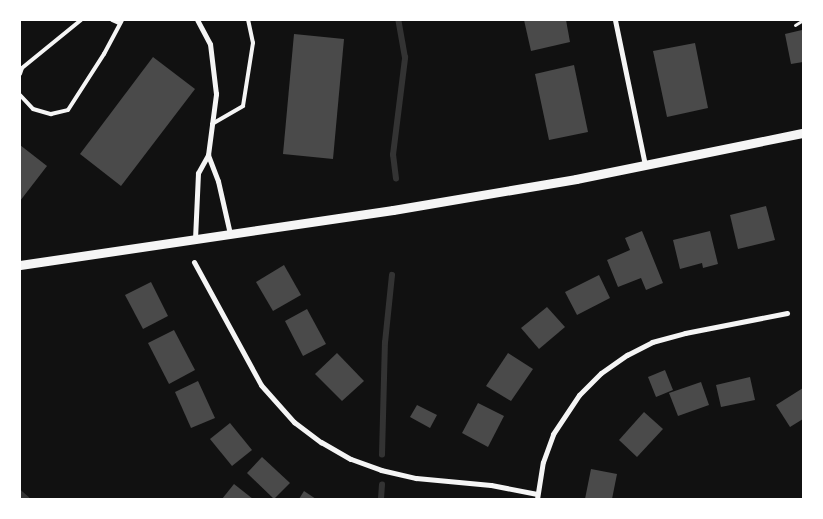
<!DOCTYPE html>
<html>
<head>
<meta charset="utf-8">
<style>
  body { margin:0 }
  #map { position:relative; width:823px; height:519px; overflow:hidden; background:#111; font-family:"Titillium Web",sans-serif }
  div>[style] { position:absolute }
  .stream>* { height:5.5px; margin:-2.75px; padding:0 2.75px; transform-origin:2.75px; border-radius:2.75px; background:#333 }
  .building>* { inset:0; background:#4a4a4a }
  .path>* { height:3px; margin:-1.5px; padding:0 1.5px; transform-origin:1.5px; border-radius:1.5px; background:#f5f5f5 }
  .service>* { height:4px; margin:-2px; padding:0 2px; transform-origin:2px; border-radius:2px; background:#f5f5f5 }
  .minor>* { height:5px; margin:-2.5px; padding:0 2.5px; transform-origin:2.5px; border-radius:2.5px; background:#f5f5f5 }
  .tertiary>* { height:9px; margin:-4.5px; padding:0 4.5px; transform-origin:4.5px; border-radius:4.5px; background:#f5f5f5 }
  span { translate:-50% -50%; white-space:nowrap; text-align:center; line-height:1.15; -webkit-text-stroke:4px #fff; paint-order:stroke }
  .frame { position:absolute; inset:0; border:21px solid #fff; pointer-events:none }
</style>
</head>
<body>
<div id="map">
  <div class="stream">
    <i style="left:396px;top:179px;width:24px;rotate:-97deg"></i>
    <i style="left:393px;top:155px;width:98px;rotate:-82.9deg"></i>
    <i style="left:405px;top:58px;width:39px;rotate:-100deg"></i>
    <i style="left:382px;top:455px;width:112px;rotate:-88.5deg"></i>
    <i style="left:385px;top:343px;width:68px;rotate:-84.1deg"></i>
    <i style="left:20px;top:493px;width:9px;rotate:41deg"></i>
    <i style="left:381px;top:499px;width:14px;rotate:-86deg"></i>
  </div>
  <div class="building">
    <i style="clip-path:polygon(524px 20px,566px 20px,570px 42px,531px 51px)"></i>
    <i style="clip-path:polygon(802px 30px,803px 62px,791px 64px,785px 34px)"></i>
    <i style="clip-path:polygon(294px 34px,344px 39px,333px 159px,283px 154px)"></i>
    <i style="clip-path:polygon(695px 43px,708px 108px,667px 117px,653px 51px)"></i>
    <i style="clip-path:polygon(153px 57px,195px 89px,121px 186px,80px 154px)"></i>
    <i style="clip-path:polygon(574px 65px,588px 132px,549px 140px,535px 74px)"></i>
    <i style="clip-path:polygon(20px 145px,47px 166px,20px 201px)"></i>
    <i style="clip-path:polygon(766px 206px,775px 240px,738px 249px,730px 215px)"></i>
    <i style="clip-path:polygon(642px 231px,663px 283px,646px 290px,641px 278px,618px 287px,607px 260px,630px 250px,625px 238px)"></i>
    <i style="clip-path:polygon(710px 231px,718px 264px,703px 268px,702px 263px,680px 269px,673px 240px)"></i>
    <i style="clip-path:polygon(284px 265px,301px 295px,273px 311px,256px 282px)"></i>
    <i style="clip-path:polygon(599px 275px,610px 298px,577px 315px,565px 292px)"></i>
    <i style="clip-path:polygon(151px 282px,168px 316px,143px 329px,125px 295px)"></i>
    <i style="clip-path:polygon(547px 307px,565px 327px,539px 349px,521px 328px)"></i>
    <i style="clip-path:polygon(307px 309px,326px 344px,303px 356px,285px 321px)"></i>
    <i style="clip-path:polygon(174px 330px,195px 370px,169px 384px,148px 343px)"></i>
    <i style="clip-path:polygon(337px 353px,364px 381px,342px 401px,315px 374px)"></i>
    <i style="clip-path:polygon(508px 353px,533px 369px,511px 401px,486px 386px)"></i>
    <i style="clip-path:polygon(665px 370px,673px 390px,656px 397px,648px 377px)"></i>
    <i style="clip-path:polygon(750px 377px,755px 400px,721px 407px,716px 385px)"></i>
    <i style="clip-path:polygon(198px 381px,215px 418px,191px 428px,175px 392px)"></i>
    <i style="clip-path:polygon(701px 382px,709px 405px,678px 416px,669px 393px)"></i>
    <i style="clip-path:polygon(803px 388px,803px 419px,790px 427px,776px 405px)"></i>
    <i style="clip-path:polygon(478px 403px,504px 416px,488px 447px,462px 433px)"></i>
    <i style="clip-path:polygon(417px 405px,437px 415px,430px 428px,410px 417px)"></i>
    <i style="clip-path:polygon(644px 412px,663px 429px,637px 457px,619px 440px)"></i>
    <i style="clip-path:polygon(230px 423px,252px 450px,232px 466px,210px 439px)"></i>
    <i style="clip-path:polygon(262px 457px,290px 483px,274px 499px,247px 473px)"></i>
    <i style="clip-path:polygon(591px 469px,617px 474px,612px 499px,585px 499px)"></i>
    <i style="clip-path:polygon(234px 484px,253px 499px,222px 499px)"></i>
    <i style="clip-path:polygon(304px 491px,316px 499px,299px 499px)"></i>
  </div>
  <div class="path">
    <i style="left:795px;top:25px;width:9px;rotate:-32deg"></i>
  </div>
  <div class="service">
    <i style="left:112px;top:20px;width:8px;rotate:23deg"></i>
    <i style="left:20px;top:74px;width:6px;rotate:-72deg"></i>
    <i style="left:22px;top:68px;width:76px;rotate:-39.1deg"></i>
    <i style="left:20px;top:95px;width:19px;rotate:47deg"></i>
    <i style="left:33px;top:109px;width:19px;rotate:16deg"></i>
    <i style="left:51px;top:114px;width:17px;rotate:-13deg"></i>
    <i style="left:68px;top:110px;width:67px;rotate:-57.3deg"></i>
    <i style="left:104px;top:54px;width:38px;rotate:-62deg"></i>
    <i style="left:212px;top:124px;width:36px;rotate:-30deg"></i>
    <i style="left:243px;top:106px;width:64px;rotate:-81deg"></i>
    <i style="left:253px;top:43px;width:24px;rotate:-102deg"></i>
  </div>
  <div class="minor">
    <i style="left:615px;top:20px;width:148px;rotate:78.3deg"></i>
    <i style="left:208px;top:155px;width:28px;rotate:69deg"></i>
    <i style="left:218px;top:181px;width:54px;rotate:77.2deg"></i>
    <i style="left:195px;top:239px;width:66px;rotate:-87.4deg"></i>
    <i style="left:198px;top:173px;width:21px;rotate:-61deg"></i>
    <i style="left:208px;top:155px;width:62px;rotate:-82.5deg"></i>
    <i style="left:216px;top:94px;width:50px;rotate:-96.8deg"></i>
    <i style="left:210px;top:44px;width:27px;rotate:-118deg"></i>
    <i style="left:194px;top:262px;width:140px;rotate:61.4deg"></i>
    <i style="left:261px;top:385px;width:50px;rotate:48.3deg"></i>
    <i style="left:294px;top:422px;width:34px;rotate:37deg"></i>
    <i style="left:321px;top:442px;width:34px;rotate:30deg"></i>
    <i style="left:351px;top:459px;width:32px;rotate:20deg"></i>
    <i style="left:381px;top:470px;width:36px;rotate:13deg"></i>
    <i style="left:416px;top:478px;width:75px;rotate:5.3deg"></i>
    <i style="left:491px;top:485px;width:47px;rotate:11.1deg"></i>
    <i style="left:537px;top:499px;width:37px;rotate:-81deg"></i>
    <i style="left:543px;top:462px;width:30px;rotate:-70deg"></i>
    <i style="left:553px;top:434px;width:47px;rotate:-56.3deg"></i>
    <i style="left:579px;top:395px;width:31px;rotate:-45deg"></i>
    <i style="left:601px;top:373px;width:32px;rotate:-35deg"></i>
    <i style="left:627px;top:355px;width:28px;rotate:-27deg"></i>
    <i style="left:652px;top:342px;width:34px;rotate:-15deg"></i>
    <i style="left:685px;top:333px;width:104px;rotate:-11.1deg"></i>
  </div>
  <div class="tertiary">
    <i style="left:20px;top:265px;width:377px;rotate:-8.4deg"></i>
    <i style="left:393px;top:210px;width:186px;rotate:-9.6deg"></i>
    <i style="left:576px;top:179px;width:232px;rotate:-11.5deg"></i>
  </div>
  <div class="frame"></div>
</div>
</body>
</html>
